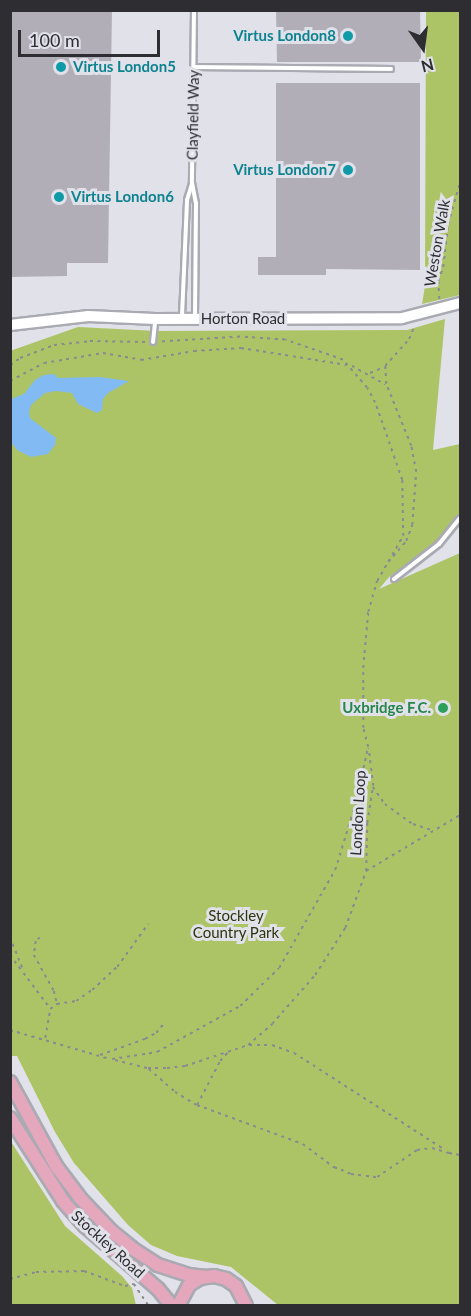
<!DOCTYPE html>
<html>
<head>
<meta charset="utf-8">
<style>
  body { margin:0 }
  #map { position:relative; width:471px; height:1316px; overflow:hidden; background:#e1e1ea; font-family:Lato,sans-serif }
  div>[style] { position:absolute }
  .green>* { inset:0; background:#acc466 }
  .water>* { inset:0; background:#82bbf3 }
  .building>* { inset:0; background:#b1aeb7 }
  .path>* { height:1.5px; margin-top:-0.75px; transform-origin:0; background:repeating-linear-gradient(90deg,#8a8a90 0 3px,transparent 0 7.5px) }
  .roads { filter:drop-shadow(2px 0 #a9aab2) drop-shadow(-2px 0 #a9aab2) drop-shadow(0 2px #a9aab2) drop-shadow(0 -2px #a9aab2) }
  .service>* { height:4px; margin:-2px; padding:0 2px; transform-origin:2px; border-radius:2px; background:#fff }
  .tertiary>* { height:10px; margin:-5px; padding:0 5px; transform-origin:5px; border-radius:5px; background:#fff }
  .primary>* { height:12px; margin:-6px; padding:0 6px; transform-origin:6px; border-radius:6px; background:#e4a7bc }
  .dots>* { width:16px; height:16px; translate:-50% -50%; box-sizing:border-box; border:3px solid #e1e1ea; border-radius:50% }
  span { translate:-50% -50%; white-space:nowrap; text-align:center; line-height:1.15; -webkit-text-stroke:6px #e1e1ea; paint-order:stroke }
  .culture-label { font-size:15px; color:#0d838f; font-weight:700 }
  .right { translate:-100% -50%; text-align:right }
  .left { translate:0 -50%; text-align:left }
  .street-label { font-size:15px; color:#2e2e32 }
  .leisure-label { font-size:15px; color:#27864d; font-weight:700 }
  .park-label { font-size:15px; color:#2c360d }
  .frame { position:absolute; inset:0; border:12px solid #2e2e32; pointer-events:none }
  .north { position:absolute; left:393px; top:18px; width:60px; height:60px; -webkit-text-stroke:4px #e1e1ea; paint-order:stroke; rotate:166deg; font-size:16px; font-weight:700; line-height:24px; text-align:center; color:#2e2e32 }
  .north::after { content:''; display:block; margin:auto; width:21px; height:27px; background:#2e2e32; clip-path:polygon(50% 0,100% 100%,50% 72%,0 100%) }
  .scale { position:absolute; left:18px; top:30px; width:142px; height:27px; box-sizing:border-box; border:3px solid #2e2e32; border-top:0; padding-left:8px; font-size:18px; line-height:21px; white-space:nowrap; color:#2e2e32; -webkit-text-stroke:4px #e1e1ea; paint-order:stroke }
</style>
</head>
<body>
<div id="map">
  <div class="green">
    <i style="clip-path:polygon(426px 11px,460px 11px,460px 295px,422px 304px,425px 286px,430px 286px,430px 280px,425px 280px)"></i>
    <i style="clip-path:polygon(445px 319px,433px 450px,460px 444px,460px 514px,456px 524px,437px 543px,418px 559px,390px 576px,379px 589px,460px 553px,460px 1305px,278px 1305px,231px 1267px,177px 1256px,151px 1245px,128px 1225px,74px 1163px,55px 1132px,17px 1056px,11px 1056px,10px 351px,78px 327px,157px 331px,407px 330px)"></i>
    <i style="clip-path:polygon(10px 1140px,65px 1226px,122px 1276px,132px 1288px,136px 1305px,11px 1305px)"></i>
  </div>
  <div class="water">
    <i style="clip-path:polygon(54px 374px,58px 378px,99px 377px,129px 381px,108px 393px,103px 399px,102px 410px,97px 413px,78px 404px,72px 393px,57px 391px,45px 393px,31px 405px,29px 412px,30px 418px,56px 438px,55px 445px,48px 454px,31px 457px,17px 450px,11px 442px,11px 399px,24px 394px,35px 380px,44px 375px)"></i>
  </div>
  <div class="building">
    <i style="clip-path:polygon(112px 10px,108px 263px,67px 263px,67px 276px,10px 277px,10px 11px)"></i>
    <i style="clip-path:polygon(276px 10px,420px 10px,421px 62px,277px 62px)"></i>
    <i style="clip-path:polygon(276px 83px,420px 83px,420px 270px,326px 269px,326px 275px,258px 275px,258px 257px,276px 257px)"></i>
  </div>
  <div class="path">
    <i style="left:439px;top:299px;width:18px;rotate:-93deg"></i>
    <i style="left:438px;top:281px;width:15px;rotate:-70deg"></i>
    <i style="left:443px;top:267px;width:43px;rotate:-83.4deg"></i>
    <i style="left:448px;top:224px;width:44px;rotate:-74.1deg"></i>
    <i style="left:10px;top:365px;width:12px;rotate:-35deg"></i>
    <i style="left:20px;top:358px;width:36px;rotate:-21deg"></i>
    <i style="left:54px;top:345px;width:36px;rotate:-6deg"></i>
    <i style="left:90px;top:341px;width:56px;rotate:1deg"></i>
    <i style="left:352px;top:366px;width:38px;rotate:29deg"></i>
    <i style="left:370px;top:373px;width:15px;rotate:-23deg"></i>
    <i style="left:10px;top:381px;width:38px;rotate:-28deg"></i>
    <i style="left:44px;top:363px;width:60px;rotate:-9.6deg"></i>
    <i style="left:103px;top:353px;width:39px;rotate:10deg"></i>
    <i style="left:141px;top:360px;width:54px;rotate:-9.6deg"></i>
    <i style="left:194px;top:351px;width:47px;rotate:-3.7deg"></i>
    <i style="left:241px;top:348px;width:107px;rotate:9.1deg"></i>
    <i style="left:388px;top:562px;width:28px;rotate:-49deg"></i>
    <i style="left:406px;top:541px;width:17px;rotate:-69deg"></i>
    <i style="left:412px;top:525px;width:53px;rotate:-85.7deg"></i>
    <i style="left:416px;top:472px;width:26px;rotate:-101deg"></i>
    <i style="left:411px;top:446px;width:67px;rotate:-112deg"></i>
    <i style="left:386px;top:384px;width:18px;rotate:-93deg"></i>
    <i style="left:385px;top:366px;width:36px;rotate:-48deg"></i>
    <i style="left:409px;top:339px;width:15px;rotate:-67deg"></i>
    <i style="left:373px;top:787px;width:21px;rotate:55deg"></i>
    <i style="left:385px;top:804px;width:34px;rotate:36deg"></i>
    <i style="left:413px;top:824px;width:20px;rotate:18deg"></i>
    <i style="left:366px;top:871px;width:109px;rotate:-30.8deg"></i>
    <i style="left:10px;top:937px;width:35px;rotate:68deg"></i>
    <i style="left:40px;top:938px;width:5px;rotate:143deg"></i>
    <i style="left:36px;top:941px;width:14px;rotate:98deg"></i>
    <i style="left:34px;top:955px;width:41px;rotate:60.9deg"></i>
    <i style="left:54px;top:991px;width:12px;rotate:76deg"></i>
    <i style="left:10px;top:955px;width:66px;rotate:53deg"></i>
    <i style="left:10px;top:1030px;width:104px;rotate:16.2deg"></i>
    <i style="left:45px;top:1038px;width:29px;rotate:-80deg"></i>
    <i style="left:50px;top:1009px;width:9px;rotate:-36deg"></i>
    <i style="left:57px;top:1004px;width:19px;rotate:-9deg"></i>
    <i style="left:76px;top:1001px;width:19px;rotate:-35deg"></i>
    <i style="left:92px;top:990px;width:34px;rotate:-43deg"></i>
    <i style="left:117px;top:967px;width:53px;rotate:-54.2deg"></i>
    <i style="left:249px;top:1045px;width:23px"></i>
    <i style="left:272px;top:1045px;width:23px;rotate:20deg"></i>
    <i style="left:294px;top:1053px;width:179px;rotate:32.7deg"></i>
    <i style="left:100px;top:1055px;width:48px;rotate:-19.6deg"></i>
    <i style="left:145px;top:1039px;width:13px;rotate:-29deg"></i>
    <i style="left:156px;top:1033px;width:13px;rotate:-51deg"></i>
    <i style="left:112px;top:1059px;width:46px;rotate:-8.8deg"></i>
    <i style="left:157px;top:1052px;width:95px;rotate:-29deg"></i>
    <i style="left:240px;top:1006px;width:54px;rotate:-44.3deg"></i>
    <i style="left:279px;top:968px;width:113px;rotate:-60.3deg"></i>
    <i style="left:335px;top:870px;width:68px;rotate:-72.9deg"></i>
    <i style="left:355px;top:805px;width:59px;rotate:-77.4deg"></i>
    <i style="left:368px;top:747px;width:20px;rotate:-105deg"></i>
    <i style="left:363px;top:728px;width:60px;rotate:-90deg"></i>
    <i style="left:363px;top:668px;width:56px;rotate:-84.9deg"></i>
    <i style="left:368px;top:612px;width:32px;rotate:-74deg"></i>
    <i style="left:377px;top:581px;width:52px;rotate:-60deg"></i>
    <i style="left:403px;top:536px;width:56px;rotate:-91deg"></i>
    <i style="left:402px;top:480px;width:82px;rotate:-109.3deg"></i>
    <i style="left:375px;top:403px;width:17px;rotate:-118deg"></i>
    <i style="left:367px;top:388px;width:37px;rotate:-131deg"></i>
    <i style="left:343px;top:360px;width:61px;rotate:-161deg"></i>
    <i style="left:285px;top:340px;width:45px;rotate:-176.2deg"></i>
    <i style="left:240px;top:337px;width:80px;rotate:176.4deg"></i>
    <i style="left:115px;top:1060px;width:34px;rotate:14deg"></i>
    <i style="left:148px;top:1068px;width:19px"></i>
    <i style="left:167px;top:1068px;width:18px;rotate:-6deg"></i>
    <i style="left:185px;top:1066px;width:66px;rotate:-18.4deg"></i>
    <i style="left:248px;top:1045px;width:32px;rotate:-41deg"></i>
    <i style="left:272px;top:1024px;width:65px;rotate:-48.7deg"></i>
    <i style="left:315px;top:975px;width:56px;rotate:-57.4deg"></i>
    <i style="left:345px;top:928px;width:61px;rotate:-69.8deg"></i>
    <i style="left:366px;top:871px;width:48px;rotate:-88.8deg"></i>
    <i style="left:367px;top:823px;width:37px;rotate:-81deg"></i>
    <i style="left:373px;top:786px;width:38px;rotate:-97deg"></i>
    <i style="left:149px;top:1069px;width:35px;rotate:41deg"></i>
    <i style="left:175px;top:1092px;width:26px;rotate:31deg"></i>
    <i style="left:197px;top:1105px;width:50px;rotate:-62.4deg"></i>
    <i style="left:220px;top:1061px;width:15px;rotate:-48deg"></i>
    <i style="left:197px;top:1105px;width:113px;rotate:20.2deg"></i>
    <i style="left:303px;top:1144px;width:39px;rotate:37deg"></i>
    <i style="left:334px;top:1167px;width:18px;rotate:22deg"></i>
    <i style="left:351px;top:1174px;width:26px;rotate:7deg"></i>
    <i style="left:377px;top:1177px;width:48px;rotate:-34deg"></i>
    <i style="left:417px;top:1150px;width:15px;rotate:-8deg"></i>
    <i style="left:432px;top:1148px;width:18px;rotate:16deg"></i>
    <i style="left:449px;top:1153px;width:11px;rotate:10deg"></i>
    <i style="left:10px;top:1279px;width:27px;rotate:-15deg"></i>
    <i style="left:36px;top:1272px;width:48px;rotate:-1.2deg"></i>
    <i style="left:84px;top:1271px;width:44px;rotate:20.1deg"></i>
    <i style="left:125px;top:1286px;width:9px;rotate:-13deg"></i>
    <i style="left:134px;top:1284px;width:27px;rotate:56deg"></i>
  </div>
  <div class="roads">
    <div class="service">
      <i style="left:194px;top:10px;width:173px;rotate:90.7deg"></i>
      <i style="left:192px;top:183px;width:20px;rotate:79deg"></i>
      <i style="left:196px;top:203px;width:115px;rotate:90.5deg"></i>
      <i style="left:194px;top:67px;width:197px;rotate:0.6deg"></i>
      <i style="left:182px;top:316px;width:116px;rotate:-87.5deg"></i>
      <i style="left:187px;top:200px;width:17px;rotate:-73deg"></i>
      <i style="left:153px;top:342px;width:20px;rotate:-84deg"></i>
      <i style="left:394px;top:579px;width:57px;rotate:-37.9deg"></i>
      <i style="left:439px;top:544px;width:33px;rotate:-51deg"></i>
    </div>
    <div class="tertiary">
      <i style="left:10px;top:325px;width:79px;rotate:-6.6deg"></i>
      <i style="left:88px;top:316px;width:67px;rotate:2.6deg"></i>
      <i style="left:155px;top:319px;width:247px;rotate:-0.2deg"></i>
      <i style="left:402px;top:318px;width:60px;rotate:-14.5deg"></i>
    </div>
    <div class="primary">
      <i style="left:10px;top:1082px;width:96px;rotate:61.3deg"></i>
      <i style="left:56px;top:1166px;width:39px;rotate:53deg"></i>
      <i style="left:79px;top:1197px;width:47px;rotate:46.7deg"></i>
      <i style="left:111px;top:1231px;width:28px;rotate:39deg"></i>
      <i style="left:133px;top:1249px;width:30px;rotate:33deg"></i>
      <i style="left:158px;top:1265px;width:33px;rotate:18deg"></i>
      <i style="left:189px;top:1275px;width:18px;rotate:6deg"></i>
      <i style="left:10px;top:1118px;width:98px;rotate:57.4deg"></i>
      <i style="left:63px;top:1201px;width:33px;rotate:49deg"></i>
      <i style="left:85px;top:1226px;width:96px;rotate:40.8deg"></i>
      <i style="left:158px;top:1289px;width:22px;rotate:51deg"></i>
      <i style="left:178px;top:1306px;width:24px;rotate:-62deg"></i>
      <i style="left:189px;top:1285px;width:13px;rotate:-32deg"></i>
      <i style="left:200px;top:1278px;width:14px;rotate:-8deg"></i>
      <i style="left:214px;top:1276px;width:12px;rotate:14deg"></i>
      <i style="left:226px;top:1279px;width:12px;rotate:35deg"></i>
      <i style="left:236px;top:1286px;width:22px;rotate:63deg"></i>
    </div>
  </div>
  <div class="dots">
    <i style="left:348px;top:36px;background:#0f9aa8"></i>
    <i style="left:61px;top:67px;background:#0f9aa8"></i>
    <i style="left:348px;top:170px;background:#0f9aa8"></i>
    <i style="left:59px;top:197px;background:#0f9aa8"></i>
    <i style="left:443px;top:708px;background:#2e9e5b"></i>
  </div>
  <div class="culture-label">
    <span class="right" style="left:336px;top:36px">Virtus London8</span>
    <span class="left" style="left:73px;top:67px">Virtus London5</span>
    <span class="right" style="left:336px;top:170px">Virtus London7</span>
    <span class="left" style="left:71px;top:197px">Virtus London6</span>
  </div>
  <div class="street-label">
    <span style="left:193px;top:115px;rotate:-89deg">Clayfield Way</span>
    <span style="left:437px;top:243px;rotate:-80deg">Weston Walk</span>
    <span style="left:243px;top:319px">Horton Road</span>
    <span style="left:358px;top:813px;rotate:-87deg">London Loop</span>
    <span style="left:108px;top:1244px;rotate:42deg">Stockley Road</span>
  </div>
  <div class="leisure-label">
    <span class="right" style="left:431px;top:708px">Uxbridge F.C.</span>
  </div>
  <div class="park-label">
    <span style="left:236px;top:924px">Stockley<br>Country Park</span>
  </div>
  <div class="frame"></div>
  <div class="north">N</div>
  <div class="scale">100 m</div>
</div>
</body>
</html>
